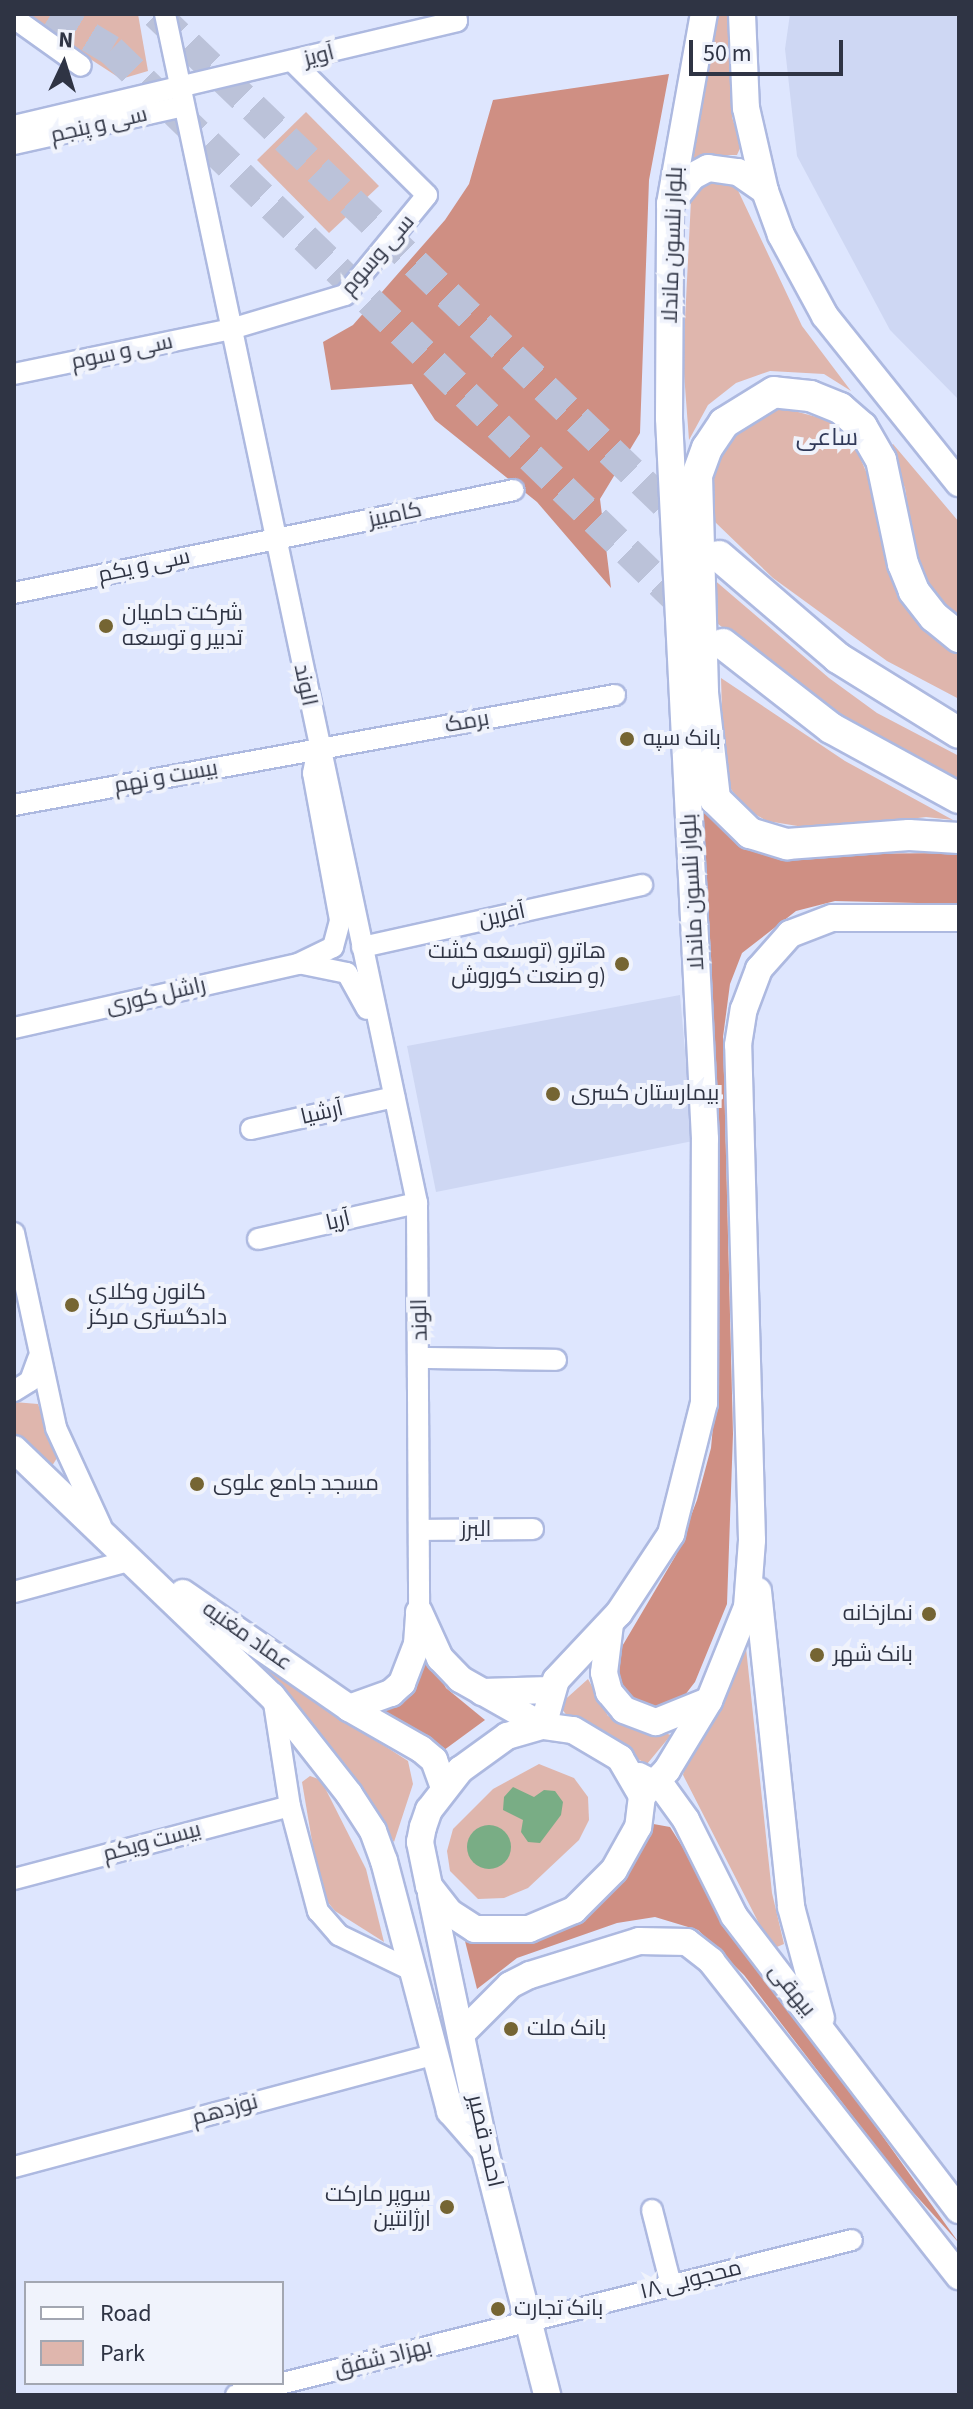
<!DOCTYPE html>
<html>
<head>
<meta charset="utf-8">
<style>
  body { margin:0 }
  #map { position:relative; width:973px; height:2409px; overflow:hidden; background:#dee6fe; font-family:"Source Sans 3",Cairo,sans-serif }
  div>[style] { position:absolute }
  .built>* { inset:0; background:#ced7f3 }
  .green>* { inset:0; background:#dfb6ad }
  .forest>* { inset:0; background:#cf8f83 }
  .water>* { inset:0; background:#79ad85 }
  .round { border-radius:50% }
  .highway-tunnel>* { height:30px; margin-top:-15px; transform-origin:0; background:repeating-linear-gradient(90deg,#bbc2d9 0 30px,transparent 0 45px) }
  .roads { filter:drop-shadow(2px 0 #adb9e0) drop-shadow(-2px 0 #adb9e0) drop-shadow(0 2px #adb9e0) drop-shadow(0 -2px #adb9e0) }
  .minor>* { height:20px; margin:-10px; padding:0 10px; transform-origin:10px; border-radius:10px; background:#fff }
  .major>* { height:26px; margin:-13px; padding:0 13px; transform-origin:13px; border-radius:13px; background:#fff }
  .highway>* { height:30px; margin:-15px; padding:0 15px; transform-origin:15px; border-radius:15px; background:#fff }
  .dots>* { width:22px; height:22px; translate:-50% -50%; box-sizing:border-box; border:4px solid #f0f3fc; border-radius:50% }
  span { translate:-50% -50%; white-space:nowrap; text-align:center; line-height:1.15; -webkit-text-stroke:8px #f0f3fc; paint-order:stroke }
  .street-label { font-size:22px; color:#2f3444 }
  .poi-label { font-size:22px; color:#2f3444 }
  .left { translate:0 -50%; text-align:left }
  .right { translate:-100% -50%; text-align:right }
  .neighbourhood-label { font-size:24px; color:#303959 }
  .frame { position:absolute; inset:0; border:16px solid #2f3444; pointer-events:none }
  .legend { position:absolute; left:24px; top:2281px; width:260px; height:104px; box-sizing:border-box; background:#f0f3fc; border:2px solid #a3a7b2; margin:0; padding:10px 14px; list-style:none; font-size:24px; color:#2f3444 }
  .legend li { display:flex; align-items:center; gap:16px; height:40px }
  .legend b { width:40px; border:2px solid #a3a7b2 }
  .north { position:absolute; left:24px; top:24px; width:80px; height:80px; -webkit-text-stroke:6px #f0f3fc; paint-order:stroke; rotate:4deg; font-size:22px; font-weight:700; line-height:32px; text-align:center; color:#2f3444 }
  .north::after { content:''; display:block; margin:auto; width:28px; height:36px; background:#2f3444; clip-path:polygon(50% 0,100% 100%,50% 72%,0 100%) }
  .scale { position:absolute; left:689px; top:40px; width:154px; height:36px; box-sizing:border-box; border:4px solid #2f3444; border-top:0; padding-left:10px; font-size:24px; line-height:28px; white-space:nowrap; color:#2f3444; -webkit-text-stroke:6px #f0f3fc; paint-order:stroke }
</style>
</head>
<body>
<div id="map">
  <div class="built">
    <i style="clip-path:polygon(790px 14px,959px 14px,959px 400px,890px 330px,797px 156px,785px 49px)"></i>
    <i style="clip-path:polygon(680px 995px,693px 1141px,436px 1192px,407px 1046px)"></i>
  </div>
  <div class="green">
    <i style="clip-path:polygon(21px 14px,138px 14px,148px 71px,121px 79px)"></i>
    <i style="clip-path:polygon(719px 14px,735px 14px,732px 117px,741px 146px,737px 155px,706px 155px,687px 170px)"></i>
    <i style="clip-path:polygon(306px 112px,379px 186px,329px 233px,257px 160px)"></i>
    <i style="clip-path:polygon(703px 180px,734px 182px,802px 326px,851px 391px,824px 374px,770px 371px,736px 383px,708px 405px,689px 440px,683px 360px,691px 200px)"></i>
    <i style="clip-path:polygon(787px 409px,835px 422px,853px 441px,935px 633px,959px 652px,959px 699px,887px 661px,773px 578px,715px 522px,710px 506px,713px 450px,761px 412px)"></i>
    <i style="clip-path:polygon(893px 444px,959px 522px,959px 620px,929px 589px,914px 546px,905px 488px,887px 449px)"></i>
    <i style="clip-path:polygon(712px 578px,829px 678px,877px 713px,959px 756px,959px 782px,836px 714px,718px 624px)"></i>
    <i style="clip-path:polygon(721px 678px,845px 761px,953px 820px,926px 817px,822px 830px,767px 821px,747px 810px,724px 780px)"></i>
    <i style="clip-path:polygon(14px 1402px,38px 1404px,57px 1458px,52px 1466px,14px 1432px)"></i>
    <i style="clip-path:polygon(746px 1648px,772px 1893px,784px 1944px,772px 1949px,683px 1775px,688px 1753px)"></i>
    <i style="clip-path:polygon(269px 1671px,408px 1761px,413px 1784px,394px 1842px,353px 1779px,264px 1673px)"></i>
    <i style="clip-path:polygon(588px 1679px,608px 1716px,671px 1735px,647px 1764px,573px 1724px,559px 1705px)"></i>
    <i style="clip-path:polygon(539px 1764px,574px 1778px,588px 1797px,589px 1820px,579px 1840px,528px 1888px,504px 1898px,478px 1899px,450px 1871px,447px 1851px,453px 1829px,493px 1789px)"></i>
    <i style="clip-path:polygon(310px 1776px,321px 1780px,366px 1869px,384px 1942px,335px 1911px,321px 1894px,302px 1782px)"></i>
  </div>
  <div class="forest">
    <i style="clip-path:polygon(669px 74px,649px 180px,640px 433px,600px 499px,611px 588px,537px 502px,435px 420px,412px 384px,331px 390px,323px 342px,353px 325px,445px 220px,469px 184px,493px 100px)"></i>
    <i style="clip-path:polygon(702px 796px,823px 854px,959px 853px,959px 904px,835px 901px,796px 911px,742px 953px,730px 984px,723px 1037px,733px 1434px,727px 1604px,695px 1682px,678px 1704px,655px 1711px,634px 1703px,619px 1687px,614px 1660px,676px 1555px,697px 1500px,711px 1448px,717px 1383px,712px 974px)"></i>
    <i style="clip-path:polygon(427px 1651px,446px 1688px,485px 1720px,440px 1753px,372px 1714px,411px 1684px)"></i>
    <i style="clip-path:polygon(648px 1823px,670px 1827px,733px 1927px,959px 2243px,901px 2179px,744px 1975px,698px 1930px,655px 1917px,617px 1923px,517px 1958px,477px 1989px,465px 1941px,513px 1942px,568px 1920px)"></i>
  </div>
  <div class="water">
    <i style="clip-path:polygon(513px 1787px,534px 1797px,544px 1790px,555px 1791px,563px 1802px,561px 1815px,540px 1843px,528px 1842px,521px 1832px,523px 1820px,503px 1810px,504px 1797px)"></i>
    <i class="round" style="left:467px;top:1825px;width:44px;height:44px"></i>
  </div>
  <div class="highway-tunnel">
    <i style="left:51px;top:14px;width:70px;rotate:31deg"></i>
    <i style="left:111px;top:50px;width:813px;rotate:44.15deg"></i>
    <i style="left:156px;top:14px;width:740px;rotate:43.9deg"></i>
  </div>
  <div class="roads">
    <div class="minor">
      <i style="left:165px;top:14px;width:1215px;rotate:78.03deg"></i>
      <i style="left:417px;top:1203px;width:409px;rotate:89.7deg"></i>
      <i style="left:14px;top:18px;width:82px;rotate:35.6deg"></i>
      <i style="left:14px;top:126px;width:455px;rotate:-13.3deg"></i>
      <i style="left:457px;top:21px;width:7px;rotate:-98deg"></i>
      <i style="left:14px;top:144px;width:174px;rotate:-12.6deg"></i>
      <i style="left:14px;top:374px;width:222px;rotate:-11.7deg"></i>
      <i style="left:231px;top:329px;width:119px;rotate:-16.6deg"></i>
      <i style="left:345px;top:295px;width:129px;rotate:-50.6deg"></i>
      <i style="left:427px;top:195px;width:189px;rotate:-135.2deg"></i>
      <i style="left:14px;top:593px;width:510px;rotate:-11.64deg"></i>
      <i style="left:14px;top:805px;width:611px;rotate:-10.37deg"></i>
      <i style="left:362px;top:947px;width:287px;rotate:-12.5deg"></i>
      <i style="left:303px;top:964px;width:45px;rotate:11.6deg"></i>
      <i style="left:347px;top:973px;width:41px;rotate:60.9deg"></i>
      <i style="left:14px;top:1028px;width:291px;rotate:-12.7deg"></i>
      <i style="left:298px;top:964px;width:39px;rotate:-26deg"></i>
      <i style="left:333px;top:947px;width:28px;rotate:-75deg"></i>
      <i style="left:340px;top:920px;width:149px;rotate:-100.4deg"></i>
      <i style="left:313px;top:773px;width:24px;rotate:-78deg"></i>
      <i style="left:251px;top:1129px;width:147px;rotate:-12.6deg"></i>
      <i style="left:14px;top:1233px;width:199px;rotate:77.8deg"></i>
      <i style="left:56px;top:1428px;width:108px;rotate:65.3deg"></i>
      <i style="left:258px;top:1239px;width:163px;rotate:-12.8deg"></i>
      <i style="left:421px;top:1358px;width:135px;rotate:0.8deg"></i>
      <i style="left:14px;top:1391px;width:19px;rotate:-32deg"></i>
      <i style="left:30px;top:1381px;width:23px;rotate:-70deg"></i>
      <i style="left:419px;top:1530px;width:114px;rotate:-0.5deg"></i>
      <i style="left:14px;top:1592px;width:122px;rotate:-15.2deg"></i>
      <i style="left:274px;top:1703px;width:104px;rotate:81.2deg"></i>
      <i style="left:290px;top:1806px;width:109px;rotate:75.1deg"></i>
      <i style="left:318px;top:1911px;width:32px;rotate:49deg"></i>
      <i style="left:339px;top:1935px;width:80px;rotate:25.9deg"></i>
      <i style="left:14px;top:1879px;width:285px;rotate:-14.8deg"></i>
      <i style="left:14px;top:2167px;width:437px;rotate:-15deg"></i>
      <i style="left:652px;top:2210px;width:77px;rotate:75.8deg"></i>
      <i style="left:236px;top:2395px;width:635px;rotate:-14.12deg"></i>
    </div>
    <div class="major">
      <i style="left:742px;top:14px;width:94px;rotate:87.6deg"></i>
      <i style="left:746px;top:108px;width:85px;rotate:77.1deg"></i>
      <i style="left:765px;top:191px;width:47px;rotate:70deg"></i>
      <i style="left:781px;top:235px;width:92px;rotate:61.5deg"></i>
      <i style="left:825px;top:316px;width:214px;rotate:51.3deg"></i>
      <i style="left:670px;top:204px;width:36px;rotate:-51deg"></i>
      <i style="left:693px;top:176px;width:17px;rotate:-28deg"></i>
      <i style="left:708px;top:168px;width:30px;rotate:8deg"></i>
      <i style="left:738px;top:172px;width:33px;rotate:35deg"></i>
      <i style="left:14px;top:1449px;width:357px;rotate:43.8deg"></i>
      <i style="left:272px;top:1696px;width:125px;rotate:51.8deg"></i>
      <i style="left:349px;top:1794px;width:44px;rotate:57deg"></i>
      <i style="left:373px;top:1831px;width:32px;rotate:70deg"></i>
      <i style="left:384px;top:1861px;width:259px;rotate:75.2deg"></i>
      <i style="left:450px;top:2111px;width:53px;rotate:48.8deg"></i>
      <i style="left:758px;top:1591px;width:318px;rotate:84deg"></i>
      <i style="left:791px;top:1907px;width:115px;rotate:74.9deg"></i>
      <i style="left:183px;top:1593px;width:202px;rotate:34.7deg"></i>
      <i style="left:349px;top:1708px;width:83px;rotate:29.7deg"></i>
      <i style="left:421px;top:1749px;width:17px;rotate:40deg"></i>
      <i style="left:434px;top:1760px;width:30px;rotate:70deg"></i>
      <i style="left:419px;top:1612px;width:51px;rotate:65.5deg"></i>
      <i style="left:440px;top:1658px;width:29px;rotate:46deg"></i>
      <i style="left:460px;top:1679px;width:95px;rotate:29.5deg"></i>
      <i style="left:610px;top:1624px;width:49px;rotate:97deg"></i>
      <i style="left:604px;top:1673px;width:20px;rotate:75deg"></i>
      <i style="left:609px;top:1692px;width:23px;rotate:50deg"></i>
      <i style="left:624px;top:1710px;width:34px;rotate:21deg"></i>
      <i style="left:656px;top:1722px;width:56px;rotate:-22deg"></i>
      <i style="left:482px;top:1692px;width:68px;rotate:-1.7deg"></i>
      <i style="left:349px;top:1708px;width:45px;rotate:-19.7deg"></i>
      <i style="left:391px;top:1693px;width:15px;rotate:-42deg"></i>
      <i style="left:402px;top:1683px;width:42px;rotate:-69deg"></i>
      <i style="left:417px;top:1644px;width:27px;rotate:-86deg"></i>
      <i style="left:543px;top:1726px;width:48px;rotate:-74.2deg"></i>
      <i style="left:556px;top:1680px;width:92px;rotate:-46.8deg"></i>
      <i style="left:619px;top:1613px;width:95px;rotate:-56.6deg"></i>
      <i style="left:671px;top:1534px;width:135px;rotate:-75.9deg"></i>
      <i style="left:704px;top:1403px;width:264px;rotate:-89.8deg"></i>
      <i style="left:705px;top:1139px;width:722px;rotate:-92.86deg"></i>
      <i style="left:669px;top:418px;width:214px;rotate:-89.7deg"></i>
      <i style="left:670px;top:204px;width:193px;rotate:-79.9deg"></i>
      <i style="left:543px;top:1726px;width:30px;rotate:8deg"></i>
      <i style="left:573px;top:1730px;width:55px;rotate:30.8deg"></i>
      <i style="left:620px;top:1758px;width:44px;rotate:59.9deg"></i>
      <i style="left:642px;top:1796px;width:31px;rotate:97deg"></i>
      <i style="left:638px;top:1827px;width:49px;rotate:119.2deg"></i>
      <i style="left:614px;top:1870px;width:57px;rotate:135deg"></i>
      <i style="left:574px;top:1910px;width:49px;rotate:157.1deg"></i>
      <i style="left:529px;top:1929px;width:54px;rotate:180deg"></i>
      <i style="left:475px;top:1929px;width:30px;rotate:-147deg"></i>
      <i style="left:450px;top:1913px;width:34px;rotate:-128deg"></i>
      <i style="left:429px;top:1886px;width:45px;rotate:-101.6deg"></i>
      <i style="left:420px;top:1842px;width:15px;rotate:-79deg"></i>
      <i style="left:423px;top:1827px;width:18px;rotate:-71deg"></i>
      <i style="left:429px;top:1810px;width:51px;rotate:-52.2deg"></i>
      <i style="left:460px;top:1770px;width:58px;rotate:-35.9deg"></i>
      <i style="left:507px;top:1736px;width:37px;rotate:-16deg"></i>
      <i style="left:639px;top:1776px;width:27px;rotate:27deg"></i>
      <i style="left:663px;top:1788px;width:39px;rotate:54deg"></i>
      <i style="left:686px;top:1820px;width:107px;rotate:63.4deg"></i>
      <i style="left:734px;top:1916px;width:370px;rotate:52.6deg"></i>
      <i style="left:642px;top:1796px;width:36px;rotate:-46deg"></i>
      <i style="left:667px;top:1770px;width:81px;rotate:-58.7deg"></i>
      <i style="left:709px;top:1701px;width:101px;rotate:-68deg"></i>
      <i style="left:747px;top:1607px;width:67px;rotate:-85.7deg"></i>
      <i style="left:752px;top:1540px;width:495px;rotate:-91.6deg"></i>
      <i style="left:738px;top:1045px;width:36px;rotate:-81deg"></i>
      <i style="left:744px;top:1009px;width:43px;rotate:-69.4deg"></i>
      <i style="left:759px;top:969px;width:47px;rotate:-48.5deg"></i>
      <i style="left:790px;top:934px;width:45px;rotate:-20.9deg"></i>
      <i style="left:832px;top:918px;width:127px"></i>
      <i style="left:431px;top:1894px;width:263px;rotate:78.1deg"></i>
      <i style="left:485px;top:2151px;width:252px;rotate:75.7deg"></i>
      <i style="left:461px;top:2034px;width:69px;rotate:-45deg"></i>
      <i style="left:510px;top:1985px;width:22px;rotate:-27deg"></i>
      <i style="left:530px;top:1975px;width:114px;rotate:-17.3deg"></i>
      <i style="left:639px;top:1941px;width:48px;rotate:1.2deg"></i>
      <i style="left:687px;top:1942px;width:31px;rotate:38deg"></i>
      <i style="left:711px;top:1961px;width:401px;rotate:51.8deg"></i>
    </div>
    <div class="highway">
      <i style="left:719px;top:556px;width:157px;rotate:40.6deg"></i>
      <i style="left:838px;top:658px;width:142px;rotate:31.8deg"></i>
      <i style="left:959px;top:637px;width:32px;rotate:-141deg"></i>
      <i style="left:934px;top:617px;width:33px;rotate:-128deg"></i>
      <i style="left:914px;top:591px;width:29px;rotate:-112deg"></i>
      <i style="left:903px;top:564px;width:106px;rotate:-101.9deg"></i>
      <i style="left:881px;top:460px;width:38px;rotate:-120deg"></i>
      <i style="left:862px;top:427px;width:29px;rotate:-139deg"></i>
      <i style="left:840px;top:408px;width:32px;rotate:-158deg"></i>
      <i style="left:810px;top:396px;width:36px;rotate:-174deg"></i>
      <i style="left:774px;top:392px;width:59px;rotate:148.2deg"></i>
      <i style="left:724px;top:423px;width:30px;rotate:124deg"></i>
      <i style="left:707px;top:448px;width:30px;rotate:110deg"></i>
      <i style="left:697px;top:476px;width:217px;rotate:88.4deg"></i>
      <i style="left:703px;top:693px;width:107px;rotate:83.5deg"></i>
      <i style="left:715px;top:799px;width:49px;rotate:44.2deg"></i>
      <i style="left:750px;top:833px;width:39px;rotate:17deg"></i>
      <i style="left:787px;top:844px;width:122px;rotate:-4.2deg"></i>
      <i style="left:909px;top:835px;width:50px;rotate:3.4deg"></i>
      <i style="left:723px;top:644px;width:137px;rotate:37.9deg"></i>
      <i style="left:831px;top:728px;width:146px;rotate:28.7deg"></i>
    </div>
  </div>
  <div class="dots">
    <i style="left:106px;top:626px;background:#756533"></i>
    <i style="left:627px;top:739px;background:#756533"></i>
    <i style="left:622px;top:964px;background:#756533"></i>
    <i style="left:553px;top:1094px;background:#756533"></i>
    <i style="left:72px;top:1305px;background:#756533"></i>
    <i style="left:197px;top:1484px;background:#756533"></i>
    <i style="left:929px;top:1614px;background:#756533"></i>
    <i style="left:817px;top:1655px;background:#756533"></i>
    <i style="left:511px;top:2029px;background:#756533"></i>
    <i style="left:447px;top:2207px;background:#756533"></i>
    <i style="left:498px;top:2309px;background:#756533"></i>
  </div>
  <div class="street-label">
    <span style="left:319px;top:56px;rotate:-14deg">آویز</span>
    <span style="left:99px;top:125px;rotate:-13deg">سی و پنجم</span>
    <span style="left:673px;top:245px;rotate:-88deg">بلوار نلسون ماندلا</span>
    <span style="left:378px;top:255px;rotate:-49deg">سی وسوم</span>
    <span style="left:122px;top:352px;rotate:-12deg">سی و سوم</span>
    <span style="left:395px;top:515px;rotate:-12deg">کامبیز</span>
    <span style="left:144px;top:566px;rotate:-12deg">سی و یکم</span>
    <span style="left:305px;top:685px;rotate:78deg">الوند</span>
    <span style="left:467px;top:722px;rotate:-10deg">برمک</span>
    <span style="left:166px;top:777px;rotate:-10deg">بیست و نهم</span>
    <span style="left:693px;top:892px;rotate:-93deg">بلوار نلسون ماندلا</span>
    <span style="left:502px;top:916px;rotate:-12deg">آفرین</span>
    <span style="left:156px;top:996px;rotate:-13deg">راشل کوری</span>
    <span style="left:322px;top:1113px;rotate:-13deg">آرشیا</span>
    <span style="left:338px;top:1221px;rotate:-13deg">آریا</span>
    <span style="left:420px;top:1320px;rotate:-91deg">الوند</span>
    <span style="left:476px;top:1530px">البرز</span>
    <span style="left:247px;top:1636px;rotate:35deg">عماد مغنیه</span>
    <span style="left:152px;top:1842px;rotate:-15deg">بیست ویکم</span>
    <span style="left:792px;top:1990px;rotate:51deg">بیهقی</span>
    <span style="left:225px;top:2110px;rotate:-15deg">نوزدهم</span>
    <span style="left:485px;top:2141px;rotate:77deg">احمد قصیر</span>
    <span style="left:691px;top:2280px;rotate:-14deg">محجوبی ۱۸</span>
    <span style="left:383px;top:2358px;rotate:-14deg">بهزاد شفق</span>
  </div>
  <div class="poi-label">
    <span class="left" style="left:122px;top:626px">شرکت حامیان<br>تدبیر و توسعه</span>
    <span class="left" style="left:643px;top:739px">بانک سپه</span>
    <span class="right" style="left:606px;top:964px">هاترو (توسعه کشت<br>و صنعت کوروش)</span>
    <span class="left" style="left:571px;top:1094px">بیمارستان کسری</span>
    <span class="left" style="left:88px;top:1305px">کانون وکلای<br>دادگستری مرکز</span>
    <span class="left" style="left:213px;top:1484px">مسجد جامع علوی</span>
    <span class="right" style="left:913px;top:1614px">نمازخانه</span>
    <span class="left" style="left:833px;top:1655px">بانک شهر</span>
    <span class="left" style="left:527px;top:2029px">بانک ملت</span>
    <span class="right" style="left:431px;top:2207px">سوپر مارکت<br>ارژانتین</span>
    <span class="left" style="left:514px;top:2309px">بانک تجارت</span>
  </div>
  <div class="neighbourhood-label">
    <span style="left:827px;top:438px">ساعی</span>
  </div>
  <div class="frame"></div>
  <ul class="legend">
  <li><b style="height:10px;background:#fff"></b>Road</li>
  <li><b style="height:22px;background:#dfb6ad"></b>Park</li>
  </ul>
  <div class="north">N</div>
  <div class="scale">50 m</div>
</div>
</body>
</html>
